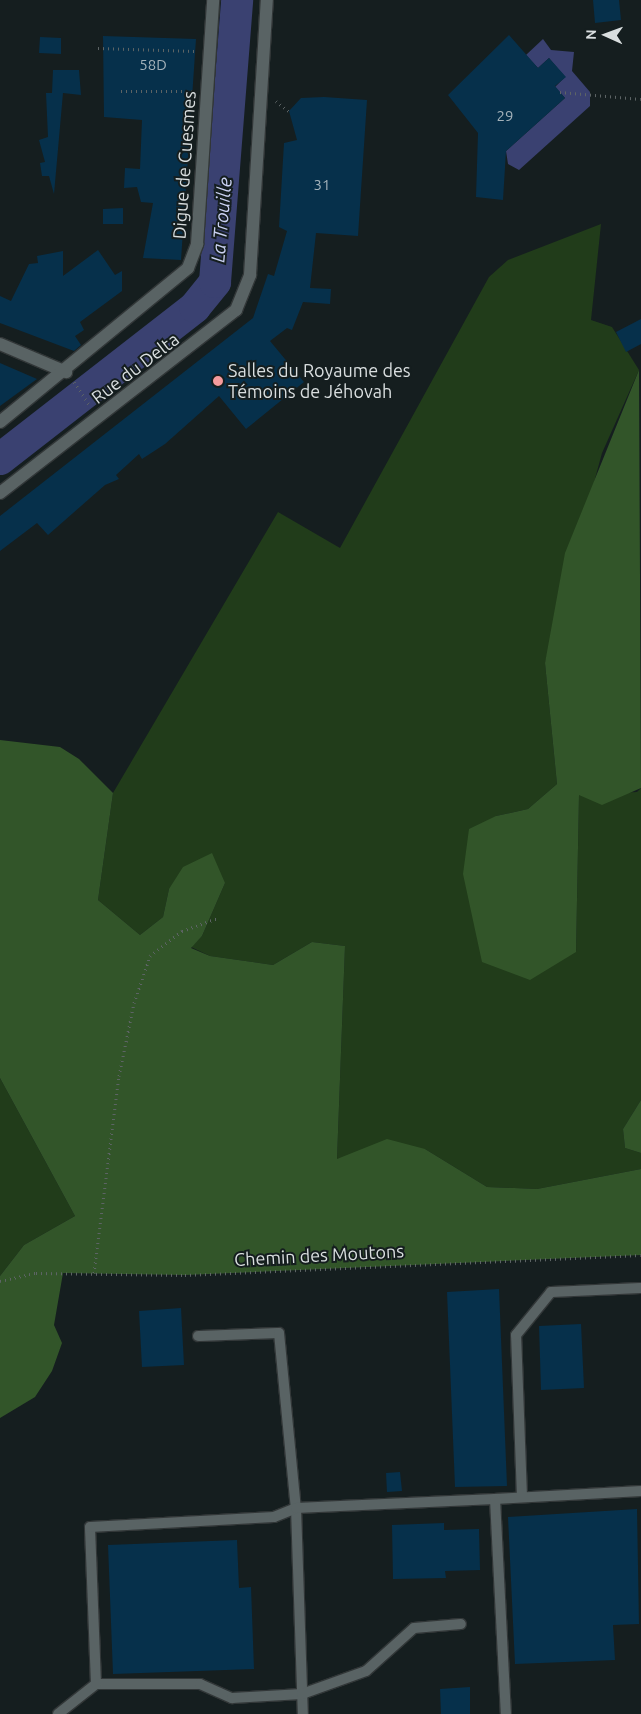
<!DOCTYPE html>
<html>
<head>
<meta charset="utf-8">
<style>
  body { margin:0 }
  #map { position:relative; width:641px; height:1714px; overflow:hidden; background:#151e1f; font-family:Ubuntu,sans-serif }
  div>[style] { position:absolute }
  .green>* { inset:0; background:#213c1a }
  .forest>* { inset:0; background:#325529 }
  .water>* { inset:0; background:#3a4171 }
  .river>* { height:32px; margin:-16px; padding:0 16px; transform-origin:16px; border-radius:16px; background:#3a4171 }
  .building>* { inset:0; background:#06304b }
  .path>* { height:3px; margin-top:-1.5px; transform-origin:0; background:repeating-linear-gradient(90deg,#5d6465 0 1px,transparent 0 5px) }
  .roads { filter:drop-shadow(1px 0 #323738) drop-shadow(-1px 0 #323738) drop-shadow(0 1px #323738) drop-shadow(0 -1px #323738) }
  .lane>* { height:10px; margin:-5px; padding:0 5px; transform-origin:5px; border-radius:5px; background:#596364 }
  .street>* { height:12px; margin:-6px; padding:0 6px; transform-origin:6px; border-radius:6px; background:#596364 }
  .dots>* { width:14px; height:14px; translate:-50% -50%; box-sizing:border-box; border:2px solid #151e1f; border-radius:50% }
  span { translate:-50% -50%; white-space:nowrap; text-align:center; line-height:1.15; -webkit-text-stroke:4px #151e1f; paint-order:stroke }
  .number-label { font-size:15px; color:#a4b2ba }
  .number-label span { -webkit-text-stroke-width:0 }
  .street-label { font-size:18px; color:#d9dedf }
  .poi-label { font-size:18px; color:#d9dedf }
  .left { translate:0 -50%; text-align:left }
  .water-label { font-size:19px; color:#cad1f1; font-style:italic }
  .north { position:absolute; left:581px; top:10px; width:50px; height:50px; -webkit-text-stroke:4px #151e1f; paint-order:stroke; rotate:272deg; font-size:14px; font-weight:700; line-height:20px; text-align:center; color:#d9dedf }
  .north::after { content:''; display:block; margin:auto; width:18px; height:22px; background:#d9dedf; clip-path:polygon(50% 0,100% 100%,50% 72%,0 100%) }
</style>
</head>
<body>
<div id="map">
  <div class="green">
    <i style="clip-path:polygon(601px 224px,591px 320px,612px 327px,639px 370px,602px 453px,545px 663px,557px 784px,528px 809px,496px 816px,576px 952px,579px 795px,637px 792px,641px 788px,641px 1100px,623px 1129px,625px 1148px,641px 1153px,641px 1169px,537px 1189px,487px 1187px,425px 1149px,337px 1159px,345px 946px,312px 942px,273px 965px,210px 956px,191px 947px,202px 936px,225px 883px,169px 889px,163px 917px,140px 935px,98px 900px,113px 793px,278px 512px,340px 548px,489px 277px,508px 260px)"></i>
    <i style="clip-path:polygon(0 1078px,75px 1216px,24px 1245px,0 1276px)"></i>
  </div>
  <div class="forest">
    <i style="clip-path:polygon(639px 370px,641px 788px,602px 805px,579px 795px,576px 952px,530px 980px,482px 962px,463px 874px,469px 829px,496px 816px,528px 809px,557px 784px,545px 663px,565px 553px)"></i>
    <i style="clip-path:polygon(0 740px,60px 747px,79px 759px,113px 793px,98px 900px,140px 935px,163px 917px,169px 889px,183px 867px,212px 853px,225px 883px,202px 936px,191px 948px,210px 956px,273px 965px,312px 942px,345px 946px,337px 1159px,387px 1139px,425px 1149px,487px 1187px,537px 1189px,641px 1169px,641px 1255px,185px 1275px,63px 1273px,54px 1325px,62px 1343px,52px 1371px,35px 1397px,0 1418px,0 1276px,24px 1245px,75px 1216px,0 1078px)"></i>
    <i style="clip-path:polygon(641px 1100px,641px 1153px,625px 1148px,623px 1129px)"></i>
  </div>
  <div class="water">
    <i style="clip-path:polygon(543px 39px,551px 50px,574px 52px,572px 71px,590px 92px,590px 106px,519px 170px,508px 164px,506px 151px,565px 98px,555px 87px,565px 77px,549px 58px,538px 68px,526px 55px)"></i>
  </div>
  <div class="river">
    <i style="left:0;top:459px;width:247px;rotate:-37.9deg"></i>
    <i style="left:195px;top:307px;width:32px;rotate:-51deg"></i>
    <i style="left:215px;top:282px;width:283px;rotate:-85.5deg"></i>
  </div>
  <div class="building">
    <i style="clip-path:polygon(593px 0,619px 0,621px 20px,595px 23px)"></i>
    <i style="clip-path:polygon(509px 35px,538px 68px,549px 58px,566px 77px,555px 86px,565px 98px,506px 151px,503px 200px,476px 197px,478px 133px,448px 95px)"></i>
    <i style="clip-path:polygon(103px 36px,196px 39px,181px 260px,143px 258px,153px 203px,141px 202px,137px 187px,124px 188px,125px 168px,140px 169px,142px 120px,104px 117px)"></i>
    <i style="clip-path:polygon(40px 37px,61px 38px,61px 54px,39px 53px)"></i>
    <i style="clip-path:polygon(53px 70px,79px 70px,81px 95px,63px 93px,54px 194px,49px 176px,42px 176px,40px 163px,45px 162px,39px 140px,48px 137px,46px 93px,59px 93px,52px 93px)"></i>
    <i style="clip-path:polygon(324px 97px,367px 100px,358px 236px,316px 233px,310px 288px,331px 289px,330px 304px,303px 302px,292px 330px,287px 328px,270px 341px,304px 382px,246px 429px,219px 396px,165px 444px,142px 459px,139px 454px,116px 475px,119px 479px,105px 485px,48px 535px,37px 523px,0 551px,0 516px,253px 318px,268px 274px,274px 276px,287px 231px,279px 227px,284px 143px,297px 140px,289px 111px,301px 98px)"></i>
    <i style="clip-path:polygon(123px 208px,123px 224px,103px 224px,103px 209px)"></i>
    <i style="clip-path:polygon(98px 250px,115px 275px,122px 271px,122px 291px,80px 322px,84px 330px,75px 336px,81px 345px,74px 351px,0 323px,0 296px,11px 301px,29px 264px,38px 263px,37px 256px,63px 251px,63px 276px)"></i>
    <i style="clip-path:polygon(641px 319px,641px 344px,626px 352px,616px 332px)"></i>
    <i style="clip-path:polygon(0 363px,37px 379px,0 406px)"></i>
    <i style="clip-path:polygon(499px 1289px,507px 1486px,455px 1487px,447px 1292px)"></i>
    <i style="clip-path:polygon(181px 1308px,184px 1365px,142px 1367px,139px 1311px)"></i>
    <i style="clip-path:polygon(581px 1324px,584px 1388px,541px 1390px,539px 1326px)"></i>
    <i style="clip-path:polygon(400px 1472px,402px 1491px,387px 1492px,386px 1473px)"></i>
    <i style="clip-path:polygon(637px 1509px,639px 1624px,613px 1625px,615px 1660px,515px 1664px,508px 1517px)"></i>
    <i style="clip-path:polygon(444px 1523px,444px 1530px,479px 1529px,480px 1570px,445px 1571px,446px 1578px,393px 1579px,392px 1525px)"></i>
    <i style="clip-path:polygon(237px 1540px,239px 1588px,251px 1587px,254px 1669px,113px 1674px,108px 1545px)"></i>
    <i style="clip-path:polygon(470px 1687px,470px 1714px,441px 1714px,440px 1689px)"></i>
  </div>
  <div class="path">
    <i style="left:98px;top:48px;width:97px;rotate:1.8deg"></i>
    <i style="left:121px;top:91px;width:72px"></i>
    <i style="left:560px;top:92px;width:81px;rotate:4.9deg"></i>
    <i style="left:276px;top:101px;width:16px;rotate:38deg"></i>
    <i style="left:74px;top:382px;width:27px;rotate:56deg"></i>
    <i style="left:94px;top:1273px;width:199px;rotate:-82.8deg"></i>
    <i style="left:119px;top:1076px;width:75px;rotate:-78.4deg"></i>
    <i style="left:134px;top:1003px;width:50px;rotate:-71.2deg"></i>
    <i style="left:150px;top:956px;width:41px;rotate:-38deg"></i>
    <i style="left:182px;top:931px;width:38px;rotate:-20deg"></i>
    <i style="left:0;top:1281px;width:37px;rotate:-13deg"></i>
    <i style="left:36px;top:1273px;width:149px;rotate:0.8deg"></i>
    <i style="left:185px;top:1275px;width:456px;rotate:-2.5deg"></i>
  </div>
  <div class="roads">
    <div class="lane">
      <i style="left:198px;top:1336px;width:81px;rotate:-2.1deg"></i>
      <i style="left:279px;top:1333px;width:176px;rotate:84.5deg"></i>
      <i style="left:296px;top:1508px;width:206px;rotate:88.1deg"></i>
      <i style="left:522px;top:1497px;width:162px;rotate:-92.1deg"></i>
      <i style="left:516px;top:1335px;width:55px;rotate:-50.9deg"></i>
      <i style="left:551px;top:1292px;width:90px;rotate:-2.5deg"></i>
      <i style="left:495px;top:1499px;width:146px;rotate:-3.1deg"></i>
      <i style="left:96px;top:1684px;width:104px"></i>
      <i style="left:200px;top:1684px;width:35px;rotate:24deg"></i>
      <i style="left:232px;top:1698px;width:70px;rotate:-3.3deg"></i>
      <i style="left:302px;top:1694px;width:68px;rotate:-19.8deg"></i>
      <i style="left:366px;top:1671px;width:64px;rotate:-41.9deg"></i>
      <i style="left:414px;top:1628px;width:47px;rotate:-4.9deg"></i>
      <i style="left:58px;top:1714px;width:48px;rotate:-38.3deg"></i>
      <i style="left:96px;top:1684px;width:157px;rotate:-92.2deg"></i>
      <i style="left:90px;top:1527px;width:184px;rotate:-3.1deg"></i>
      <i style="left:274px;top:1517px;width:24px;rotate:-22deg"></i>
      <i style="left:296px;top:1508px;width:199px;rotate:-2.6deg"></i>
      <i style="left:495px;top:1499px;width:215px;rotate:87.1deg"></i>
    </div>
    <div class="street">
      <i style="left:0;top:344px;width:72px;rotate:23deg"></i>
      <i style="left:0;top:422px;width:243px;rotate:-39.3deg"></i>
      <i style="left:188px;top:268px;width:26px;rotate:-69deg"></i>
      <i style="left:197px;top:244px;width:245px;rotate:-86.2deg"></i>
      <i style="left:0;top:493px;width:299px;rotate:-37.8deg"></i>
      <i style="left:236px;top:310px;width:38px;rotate:-68deg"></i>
      <i style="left:250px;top:275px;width:276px;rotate:-86.5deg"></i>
    </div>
  </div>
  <div class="dots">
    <i style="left:218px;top:381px;background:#f59b9d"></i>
  </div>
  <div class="number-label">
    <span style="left:153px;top:65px">58D</span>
    <span style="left:505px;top:116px">29</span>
    <span style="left:322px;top:185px">31</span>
  </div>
  <div class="street-label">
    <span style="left:184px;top:165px;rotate:-86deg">Digue de Cuesmes</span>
    <span style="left:135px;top:368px;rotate:-37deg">Rue du Delta</span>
    <span style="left:319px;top:1255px;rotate:-3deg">Chemin des Moutons</span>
  </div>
  <div class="poi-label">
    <span class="left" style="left:228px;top:381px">Salles du Royaume des<br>Témoins de Jéhovah</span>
  </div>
  <div class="water-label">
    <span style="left:222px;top:220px;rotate:-85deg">La Trouille</span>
  </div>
  <div class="north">N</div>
</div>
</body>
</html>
